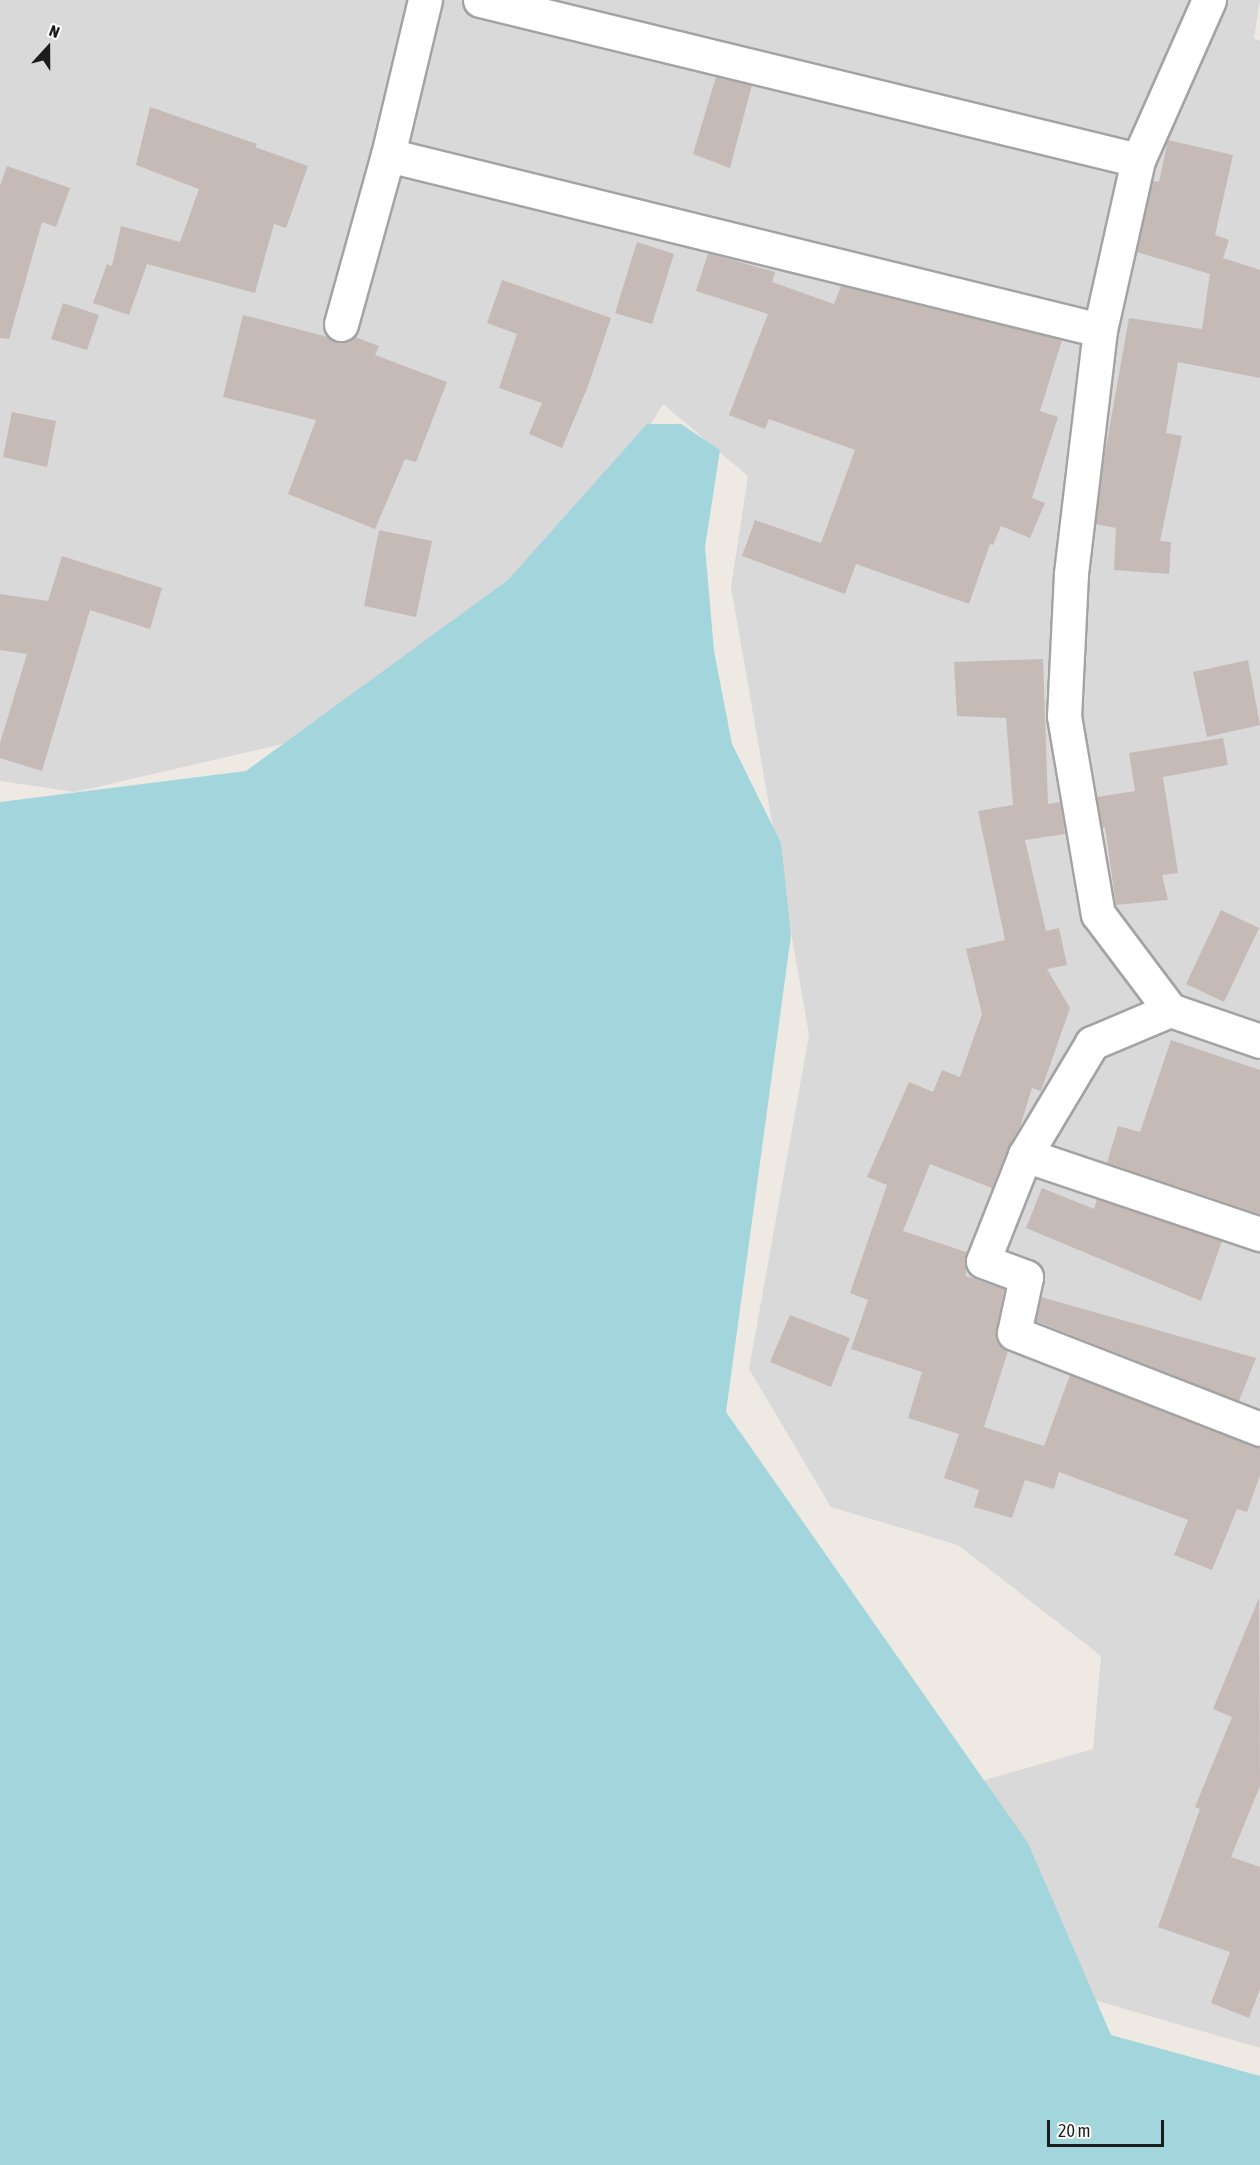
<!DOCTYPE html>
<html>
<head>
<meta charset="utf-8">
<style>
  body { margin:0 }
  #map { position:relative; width:1260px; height:2165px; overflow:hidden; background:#eee9e2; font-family:"Asap Condensed",sans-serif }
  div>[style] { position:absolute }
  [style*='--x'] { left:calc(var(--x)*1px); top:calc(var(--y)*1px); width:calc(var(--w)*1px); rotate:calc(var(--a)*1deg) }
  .residential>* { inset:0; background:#dad9d9 }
  .water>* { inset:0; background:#a2d5dc }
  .building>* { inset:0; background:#c5bab5 }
  .roads { filter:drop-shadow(2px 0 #a3a3a3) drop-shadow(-2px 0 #a3a3a3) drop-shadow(0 2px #a3a3a3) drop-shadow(0 -2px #a3a3a3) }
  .minor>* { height:33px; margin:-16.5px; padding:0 16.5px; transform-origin:16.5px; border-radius:16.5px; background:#fff }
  span { translate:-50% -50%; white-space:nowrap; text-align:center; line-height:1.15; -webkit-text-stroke:6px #fff; paint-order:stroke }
  .north { position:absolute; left:18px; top:18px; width:60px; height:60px; -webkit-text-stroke:4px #fff; paint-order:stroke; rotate:21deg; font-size:16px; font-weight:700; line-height:24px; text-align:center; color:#1c1c1c }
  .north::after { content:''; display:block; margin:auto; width:21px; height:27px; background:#1c1c1c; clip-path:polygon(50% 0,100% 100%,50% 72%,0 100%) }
  .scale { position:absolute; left:1047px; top:2120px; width:117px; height:27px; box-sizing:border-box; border:3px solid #1c1c1c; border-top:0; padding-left:8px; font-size:18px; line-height:21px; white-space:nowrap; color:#1c1c1c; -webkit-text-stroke:4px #fff; paint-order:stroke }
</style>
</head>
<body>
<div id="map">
  <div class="residential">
    <div style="clip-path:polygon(0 0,1260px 0,1254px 38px,1260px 41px,1260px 2048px,509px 1831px,964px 1786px,1093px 1749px,1101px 1656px,958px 1545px,831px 1507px,749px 1369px,809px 1035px,731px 587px,748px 476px,663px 404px,592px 522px,422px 712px,75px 792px,0 781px)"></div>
  </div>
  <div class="water">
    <div style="clip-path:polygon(647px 424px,681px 424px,720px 450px,705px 547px,714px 651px,732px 744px,781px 843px,791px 935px,726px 1412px,1028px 1843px,1111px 2035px,1260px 2076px,1260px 2165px,0 2165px,0 802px,246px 771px,508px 580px)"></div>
  </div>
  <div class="building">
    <div style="clip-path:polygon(716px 77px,752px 85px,730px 168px,693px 154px)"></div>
    <div style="clip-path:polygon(150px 107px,257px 144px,255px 147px,308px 166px,286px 228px,274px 224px,255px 293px,147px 264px,129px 315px,93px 303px,107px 264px,112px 266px,121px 226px,180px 242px,199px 189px,136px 165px)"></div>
    <div style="clip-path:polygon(1168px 140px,1233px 155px,1215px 235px,1229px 240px,1223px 258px,1260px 270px,1260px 378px,1178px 362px,1166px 433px,1182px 436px,1160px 541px,1171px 542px,1169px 574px,1114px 570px,1116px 528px,1096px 524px,1103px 464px,1129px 318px,1202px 329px,1210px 274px,1137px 252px,1153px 181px,1159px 182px)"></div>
    <div style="clip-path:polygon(7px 166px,70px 188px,56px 227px,42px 222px,9px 339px,0 338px,0 186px)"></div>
    <div style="clip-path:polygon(637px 242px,674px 254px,652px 324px,615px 313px)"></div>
    <div style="clip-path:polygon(708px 253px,775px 272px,772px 282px,834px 304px,841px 286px,1062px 340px,1040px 411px,1058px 417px,1032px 498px,1045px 503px,1030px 538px,1001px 526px,993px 545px,990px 544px,969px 604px,856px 564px,845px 594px,742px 556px,755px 520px,821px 543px,855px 450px,769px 419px,765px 429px,729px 415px,768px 314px,696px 291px)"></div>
    <div style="clip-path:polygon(502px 280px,611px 318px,588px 386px,562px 448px,529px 434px,542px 403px,499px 388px,517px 334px,487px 323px)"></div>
    <div style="clip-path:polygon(63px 303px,99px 315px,87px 350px,51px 339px)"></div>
    <div style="clip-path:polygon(243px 315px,328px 337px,337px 342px,347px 342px,355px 337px,379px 346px,375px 355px,447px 382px,416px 462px,405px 459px,375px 529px,288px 494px,316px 420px,223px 397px)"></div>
    <div style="clip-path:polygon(12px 412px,56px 421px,47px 467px,3px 457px)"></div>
    <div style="clip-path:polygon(379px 530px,432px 541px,416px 617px,364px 606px)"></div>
    <div style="clip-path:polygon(62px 556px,162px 588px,150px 629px,90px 610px,42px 771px,0 758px,0 743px,27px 654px,0 650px,0 594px,48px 601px)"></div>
    <div style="clip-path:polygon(1043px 659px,1048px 804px,1060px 802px,1065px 834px,1025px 840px,1046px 931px,1059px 928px,1067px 965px,1047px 969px,1070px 1008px,1041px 1091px,1032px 1088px,1020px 1127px,1008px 1148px,992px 1188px,930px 1164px,903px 1231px,966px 1252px,966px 1276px,1004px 1289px,996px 1337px,1000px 1345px,1008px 1351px,984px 1427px,1044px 1446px,1070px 1375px,1260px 1447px,1260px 1475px,1247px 1512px,1237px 1509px,1212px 1570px,1174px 1555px,1188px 1520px,1059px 1472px,1054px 1489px,1025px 1480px,1012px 1518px,974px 1507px,979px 1490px,944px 1478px,959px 1434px,908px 1418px,922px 1372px,851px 1349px,868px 1300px,850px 1293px,887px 1185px,867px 1177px,909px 1082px,933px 1092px,942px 1070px,960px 1077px,982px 1014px,966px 949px,1005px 940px,978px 811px,1013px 805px,1006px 718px,957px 716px,954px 662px)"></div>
    <div style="clip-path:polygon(1248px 660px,1260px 725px,1207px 737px,1193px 672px)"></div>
    <div style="clip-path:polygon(1223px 738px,1228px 765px,1163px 777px,1178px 873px,1162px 875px,1168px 900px,1116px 905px,1105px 827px,1102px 828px,1097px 797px,1135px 791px,1129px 753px)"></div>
    <div style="clip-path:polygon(1221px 910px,1259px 928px,1224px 1002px,1186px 984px)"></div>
    <div style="clip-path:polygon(1171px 1040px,1260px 1070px,1260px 1214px,1107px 1163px,1118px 1126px,1140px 1132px)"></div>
    <div style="clip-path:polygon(1042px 1188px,1094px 1209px,1097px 1199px,1222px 1241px,1201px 1301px,1026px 1228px)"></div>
    <div style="clip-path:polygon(1041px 1297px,1256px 1358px,1239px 1401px,1036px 1321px)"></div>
    <div style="clip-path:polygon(790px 1315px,850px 1338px,831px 1387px,770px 1362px)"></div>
    <div style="clip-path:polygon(1259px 1598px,1260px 1786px,1231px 1857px,1260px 1867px,1260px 1989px,1249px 2018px,1211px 2003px,1230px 1952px,1158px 1927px,1200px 1809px,1195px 1807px,1232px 1717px,1213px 1709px)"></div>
  </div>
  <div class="roads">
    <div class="minor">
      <div style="--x:480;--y:0;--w:677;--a:13.67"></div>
      <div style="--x:1209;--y:0;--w:175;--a:113.9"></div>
      <div style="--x:1138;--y:160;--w:174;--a:102.6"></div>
      <div style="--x:1100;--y:330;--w:246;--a:96.8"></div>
      <div style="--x:1071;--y:574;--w:142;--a:92.8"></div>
      <div style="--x:1064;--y:716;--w:201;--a:80.3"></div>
      <div style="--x:1098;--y:914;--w:120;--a:53.1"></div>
      <div style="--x:1170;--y:1010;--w:95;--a:19"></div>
      <div style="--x:388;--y:155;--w:733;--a:13.81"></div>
      <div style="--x:341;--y:324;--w:175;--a:-74.5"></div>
      <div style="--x:388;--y:155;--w:159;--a:-76.6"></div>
      <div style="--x:1170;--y:1010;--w:85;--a:157.1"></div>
      <div style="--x:1092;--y:1043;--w:131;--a:120.9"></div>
      <div style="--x:1025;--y:1155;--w:114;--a:111.6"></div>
      <div style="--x:983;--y:1261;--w:46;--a:20.4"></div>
      <div style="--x:1026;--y:1277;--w:57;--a:102.1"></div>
      <div style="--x:1014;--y:1333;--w:264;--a:21.3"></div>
      <div style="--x:1025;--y:1155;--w:248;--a:18.6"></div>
    </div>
  </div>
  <div class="north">N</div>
  <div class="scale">20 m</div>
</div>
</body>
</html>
